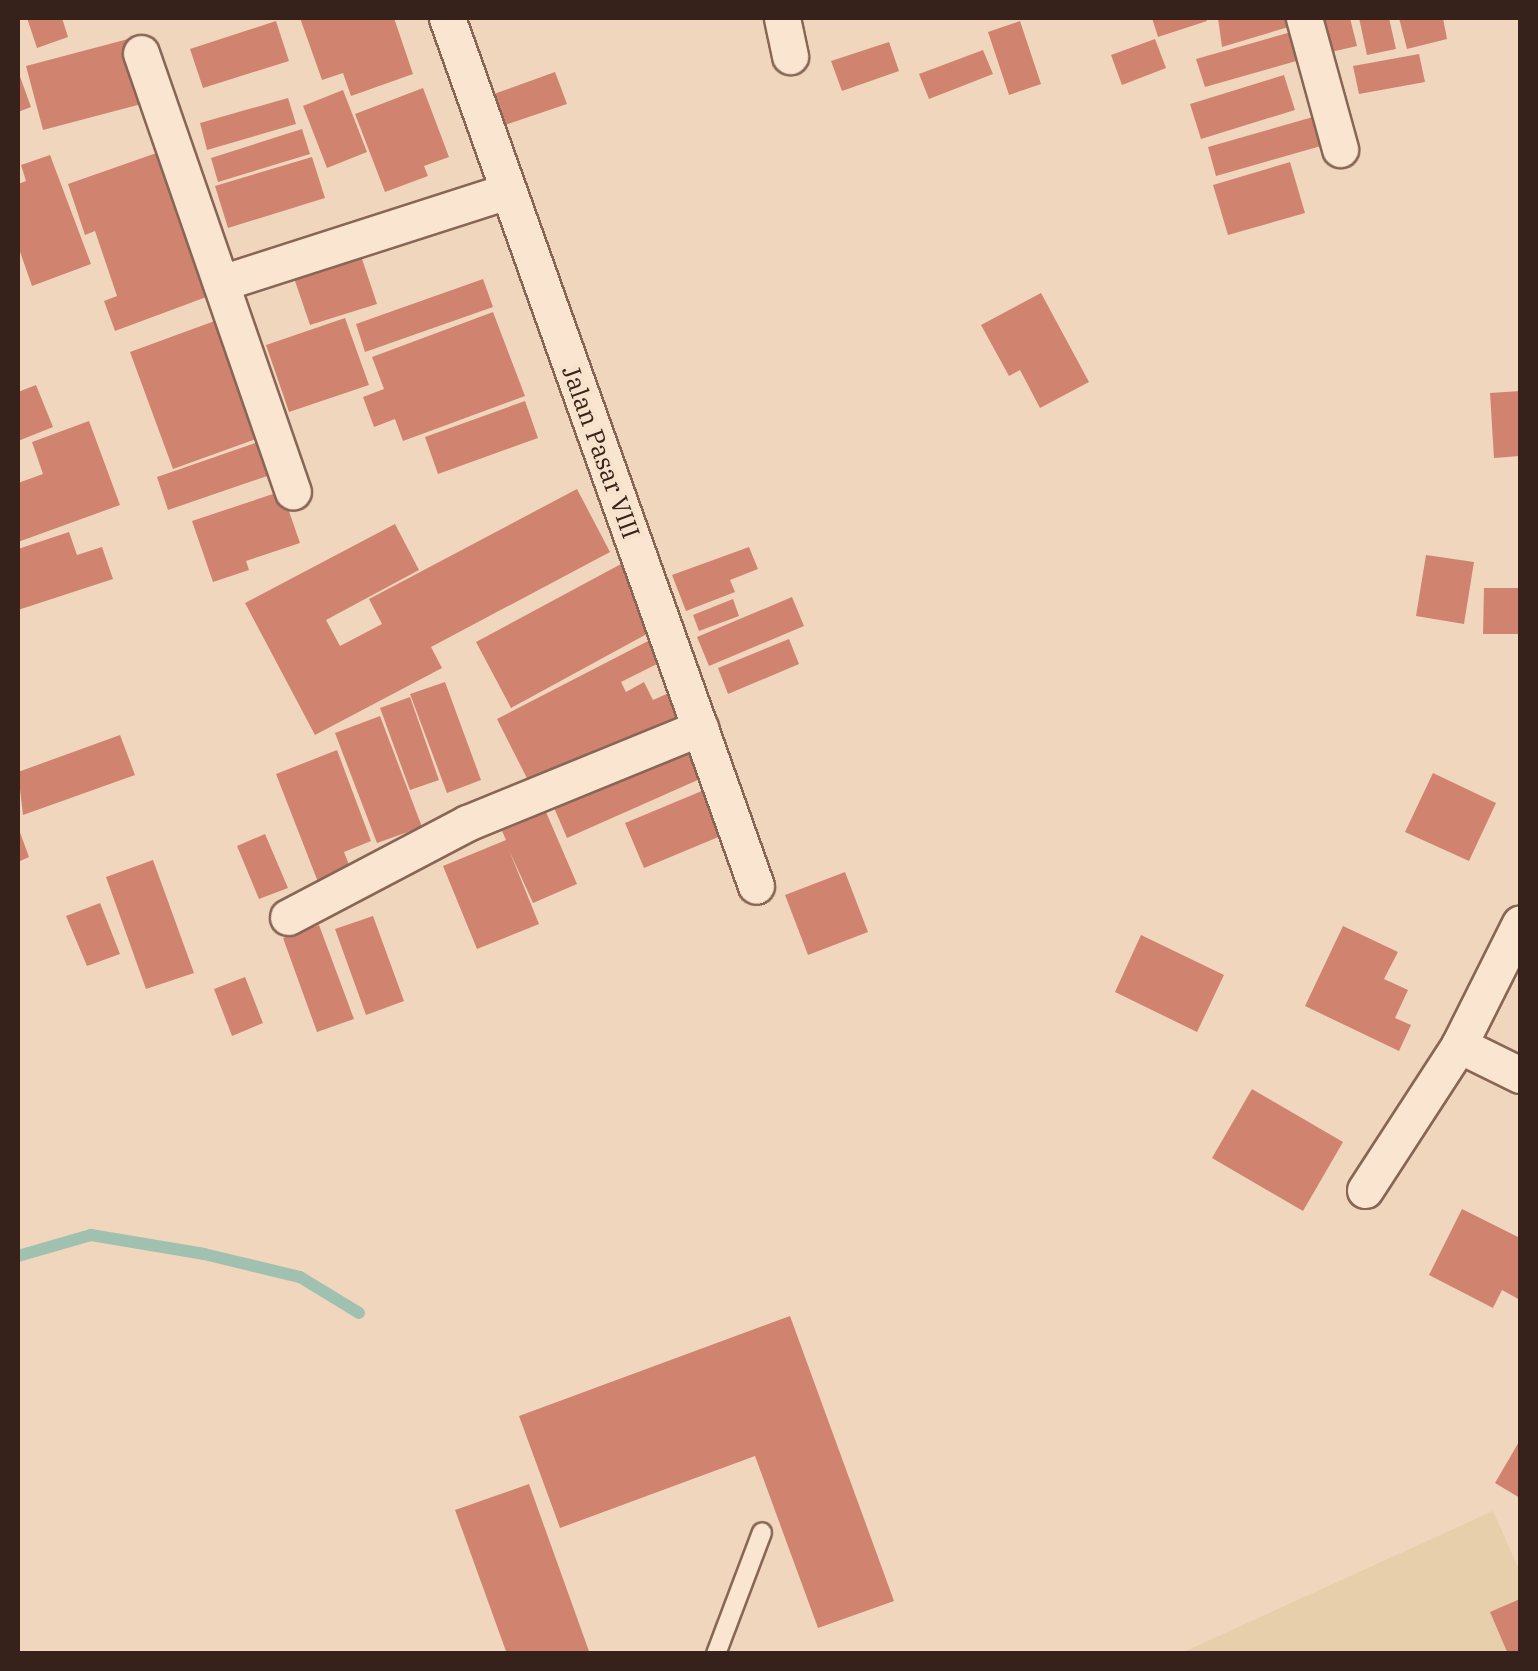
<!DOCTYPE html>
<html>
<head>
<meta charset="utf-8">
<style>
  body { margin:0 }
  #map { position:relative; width:1538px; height:1671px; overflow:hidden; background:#f0d6bd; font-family:"IBM Plex Serif",serif }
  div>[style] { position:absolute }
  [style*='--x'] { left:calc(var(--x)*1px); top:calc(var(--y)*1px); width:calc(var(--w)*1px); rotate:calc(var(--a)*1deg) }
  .farmland>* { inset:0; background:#e6cfaa }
  .stream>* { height:12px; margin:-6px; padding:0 6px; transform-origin:6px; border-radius:6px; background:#a1c1b0 }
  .building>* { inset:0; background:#d08470 }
  .roads { filter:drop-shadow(2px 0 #865) drop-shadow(-2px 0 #865) drop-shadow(0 2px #865) drop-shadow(0 -2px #865) }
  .lane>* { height:18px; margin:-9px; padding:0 9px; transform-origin:9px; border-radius:9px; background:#fae5d0 }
  .street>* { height:35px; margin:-17.5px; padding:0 17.5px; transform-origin:17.5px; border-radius:17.5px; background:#fae5d0 }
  span { translate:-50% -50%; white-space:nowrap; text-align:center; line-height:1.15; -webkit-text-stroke:8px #f7e2cc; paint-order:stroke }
  .street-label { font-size:25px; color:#36221b }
  .frame { position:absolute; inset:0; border:20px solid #36221b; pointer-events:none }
</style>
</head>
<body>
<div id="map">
  <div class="farmland">
    <div style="clip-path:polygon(1493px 1511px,1520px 1572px,1520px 1653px,1179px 1654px)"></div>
  </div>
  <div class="stream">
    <div style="--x:18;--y:1256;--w:76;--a:-16"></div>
    <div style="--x:91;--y:1235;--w:115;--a:9.5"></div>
    <div style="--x:204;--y:1254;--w:99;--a:13.5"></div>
    <div style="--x:300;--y:1277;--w:69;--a:31.4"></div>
  </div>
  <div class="building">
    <div style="clip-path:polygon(27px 18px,62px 18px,68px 37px,37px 48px)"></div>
    <div style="clip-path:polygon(300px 18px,394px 18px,413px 74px,351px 96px,343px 73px,322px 80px)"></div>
    <div style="clip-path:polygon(1152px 18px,1205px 18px,1207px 21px,1158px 37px)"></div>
    <div style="clip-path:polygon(1218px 18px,1304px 18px,1305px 22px,1222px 47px)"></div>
    <div style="clip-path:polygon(1322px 18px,1350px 18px,1357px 46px,1331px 52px)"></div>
    <div style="clip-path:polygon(1359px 18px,1389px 18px,1396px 49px,1367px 55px)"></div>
    <div style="clip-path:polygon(1399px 18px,1443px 18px,1447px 39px,1407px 49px)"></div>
    <div style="clip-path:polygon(276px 21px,289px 61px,203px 88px,190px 49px)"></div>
    <div style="clip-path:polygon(1020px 21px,1041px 84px,1009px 95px,988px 32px)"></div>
    <div style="clip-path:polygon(1298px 30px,1307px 58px,1205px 87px,1196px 59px)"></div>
    <div style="clip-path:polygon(132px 38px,149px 102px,43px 130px,26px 66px)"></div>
    <div style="clip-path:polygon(1155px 39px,1166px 68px,1122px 85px,1111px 55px)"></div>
    <div style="clip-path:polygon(889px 42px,899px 71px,842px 91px,831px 61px)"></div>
    <div style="clip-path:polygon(983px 50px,993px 74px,929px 99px,919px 74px)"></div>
    <div style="clip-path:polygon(1419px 54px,1425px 82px,1359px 94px,1353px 66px)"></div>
    <div style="clip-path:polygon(18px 71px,31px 107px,18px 112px)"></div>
    <div style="clip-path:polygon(555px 72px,567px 104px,505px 125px,494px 94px)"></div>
    <div style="clip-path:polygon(1284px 75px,1295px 110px,1201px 139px,1190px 104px)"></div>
    <div style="clip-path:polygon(423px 88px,449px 157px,424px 166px,428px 176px,385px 192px,355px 114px)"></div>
    <div style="clip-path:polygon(343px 90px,367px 152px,327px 168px,303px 106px)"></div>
    <div style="clip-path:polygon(288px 98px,296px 124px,207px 150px,200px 123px)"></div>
    <div style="clip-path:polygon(1313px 117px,1321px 146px,1216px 176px,1208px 147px)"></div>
    <div style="clip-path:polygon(302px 129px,310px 154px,218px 182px,211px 158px)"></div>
    <div style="clip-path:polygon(165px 150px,209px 296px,115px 331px,104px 301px,117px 296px,95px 231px,85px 235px,68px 184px)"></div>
    <div style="clip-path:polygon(50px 155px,91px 264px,32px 286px,18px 246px,18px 184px,26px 181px,21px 165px)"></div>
    <div style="clip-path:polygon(312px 157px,325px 198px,228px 228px,215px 186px)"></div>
    <div style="clip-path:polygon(1290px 162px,1305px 213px,1228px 235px,1213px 185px)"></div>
    <div style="clip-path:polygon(361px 256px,377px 304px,310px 325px,294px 278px)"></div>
    <div style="clip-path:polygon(483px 279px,493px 307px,365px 352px,356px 324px)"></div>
    <div style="clip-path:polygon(1041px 293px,1089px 382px,1040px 408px,1020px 370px,1009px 376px,981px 325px)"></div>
    <div style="clip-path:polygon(493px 312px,525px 396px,403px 441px,395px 419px,374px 427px,363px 397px,384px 389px,372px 357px)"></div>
    <div style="clip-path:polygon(345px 318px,369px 385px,289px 412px,266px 345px)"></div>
    <div style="clip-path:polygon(220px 319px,264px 436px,173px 469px,130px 352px)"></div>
    <div style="clip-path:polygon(36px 385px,53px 427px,18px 441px,18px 392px)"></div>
    <div style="clip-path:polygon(1520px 391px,1520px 456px,1494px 458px,1490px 393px)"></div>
    <div style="clip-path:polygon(525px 401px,538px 438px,438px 474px,425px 437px)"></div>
    <div style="clip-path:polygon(89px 421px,120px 505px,18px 542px,18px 483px,43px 474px,32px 442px)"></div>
    <div style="clip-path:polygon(267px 439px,279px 472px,168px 510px,157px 477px)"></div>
    <div style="clip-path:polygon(577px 489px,610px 552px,431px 647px,442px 668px,315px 735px,245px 603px,395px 524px,419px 570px,326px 620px,340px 646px,382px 624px,369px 599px)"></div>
    <div style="clip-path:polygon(282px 491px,300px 543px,246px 561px,249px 570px,213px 582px,192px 521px)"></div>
    <div style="clip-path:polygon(69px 532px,77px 555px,102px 547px,113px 579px,18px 610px,18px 549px)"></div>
    <div style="clip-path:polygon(749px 547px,758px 569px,730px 580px,735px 592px,686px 611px,672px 575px)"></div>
    <div style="clip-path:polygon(1426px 555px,1474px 562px,1464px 624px,1416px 616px)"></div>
    <div style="clip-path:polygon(621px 564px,656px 629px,511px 708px,476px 642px)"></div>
    <div style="clip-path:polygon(1484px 588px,1520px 588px,1520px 634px,1483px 634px)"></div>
    <div style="clip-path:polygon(792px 597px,804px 626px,709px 666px,697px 637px)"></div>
    <div style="clip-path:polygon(733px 599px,739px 616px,699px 631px,693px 615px)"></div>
    <div style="clip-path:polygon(789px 639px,799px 664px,728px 694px,718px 668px)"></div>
    <div style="clip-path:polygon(650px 640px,661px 662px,621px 682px,626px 692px,644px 682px,653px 700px,671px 692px,684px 717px,535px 794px,497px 719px)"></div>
    <div style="clip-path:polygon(445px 682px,481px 780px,447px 793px,410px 694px)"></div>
    <div style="clip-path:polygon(410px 697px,439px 780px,410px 790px,380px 708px)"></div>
    <div style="clip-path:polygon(380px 716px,422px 827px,377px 843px,335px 733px)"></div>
    <div style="clip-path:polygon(120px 735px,135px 775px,23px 815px,18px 772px)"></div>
    <div style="clip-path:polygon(693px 739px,709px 775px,567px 838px,552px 803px)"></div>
    <div style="clip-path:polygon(337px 750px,371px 841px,344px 852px,351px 870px,318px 882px,276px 774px)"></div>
    <div style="clip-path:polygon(1433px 773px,1496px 803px,1469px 861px,1405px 832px)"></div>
    <div style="clip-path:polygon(709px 788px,728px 833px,644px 868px,625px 823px)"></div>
    <div style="clip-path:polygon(546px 812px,577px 884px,533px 903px,509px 850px,539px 924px,477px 949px,443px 866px,506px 840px,502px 831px)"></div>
    <div style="clip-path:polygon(18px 827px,29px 857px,18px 862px)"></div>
    <div style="clip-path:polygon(265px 834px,288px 888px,259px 899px,237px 846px)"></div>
    <div style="clip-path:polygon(153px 860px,194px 973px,146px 989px,106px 877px)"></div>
    <div style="clip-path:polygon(845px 872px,868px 932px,808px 955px,785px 895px)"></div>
    <div style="clip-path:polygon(100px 903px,120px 954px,87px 966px,66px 916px)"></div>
    <div style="clip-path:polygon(373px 916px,404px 1001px,366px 1015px,335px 929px)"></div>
    <div style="clip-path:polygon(319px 925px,354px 1019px,317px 1032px,283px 938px)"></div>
    <div style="clip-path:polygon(1343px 926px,1398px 952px,1384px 979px,1408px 990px,1395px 1018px,1411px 1025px,1399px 1051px,1305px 1006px)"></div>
    <div style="clip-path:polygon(1141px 935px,1224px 975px,1197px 1032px,1115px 992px)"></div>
    <div style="clip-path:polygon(245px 977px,263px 1023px,232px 1036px,214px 989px)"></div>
    <div style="clip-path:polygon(1252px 1089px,1343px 1142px,1303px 1211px,1212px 1158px)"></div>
    <div style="clip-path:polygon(1462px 1209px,1520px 1238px,1520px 1300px,1502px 1290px,1493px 1308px,1429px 1275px)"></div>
    <div style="clip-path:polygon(790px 1316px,894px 1601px,818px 1628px,755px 1456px,560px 1528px,519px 1416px)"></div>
    <div style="clip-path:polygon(1520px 1440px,1520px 1498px,1495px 1483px)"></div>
    <div style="clip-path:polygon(529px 1484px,590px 1654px,507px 1654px,455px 1510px)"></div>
    <div style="clip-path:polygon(1520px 1599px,1520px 1654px,1508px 1654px,1490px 1612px)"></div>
  </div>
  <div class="roads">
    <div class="lane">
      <div style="--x:716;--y:1654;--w:130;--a:-69.3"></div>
    </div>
    <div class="street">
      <div style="--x:447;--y:18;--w:921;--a:70.4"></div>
      <div style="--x:782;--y:18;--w:39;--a:78"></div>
      <div style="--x:1304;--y:18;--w:136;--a:74.6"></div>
      <div style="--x:141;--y:53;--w:464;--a:70.9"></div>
      <div style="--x:221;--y:283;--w:300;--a:-17.8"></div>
      <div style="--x:288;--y:917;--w:202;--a:-27.7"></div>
      <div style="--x:467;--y:823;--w:252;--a:-22.2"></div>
      <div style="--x:1459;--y:1045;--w:68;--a:26.2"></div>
      <div style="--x:1365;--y:1190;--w:173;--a:-57"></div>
      <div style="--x:1459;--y:1045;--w:136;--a:-63.4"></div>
    </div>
  </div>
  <div class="street-label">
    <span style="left:601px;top:452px;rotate:70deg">Jalan Pasar VIII</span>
  </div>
  <div class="frame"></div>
</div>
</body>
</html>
